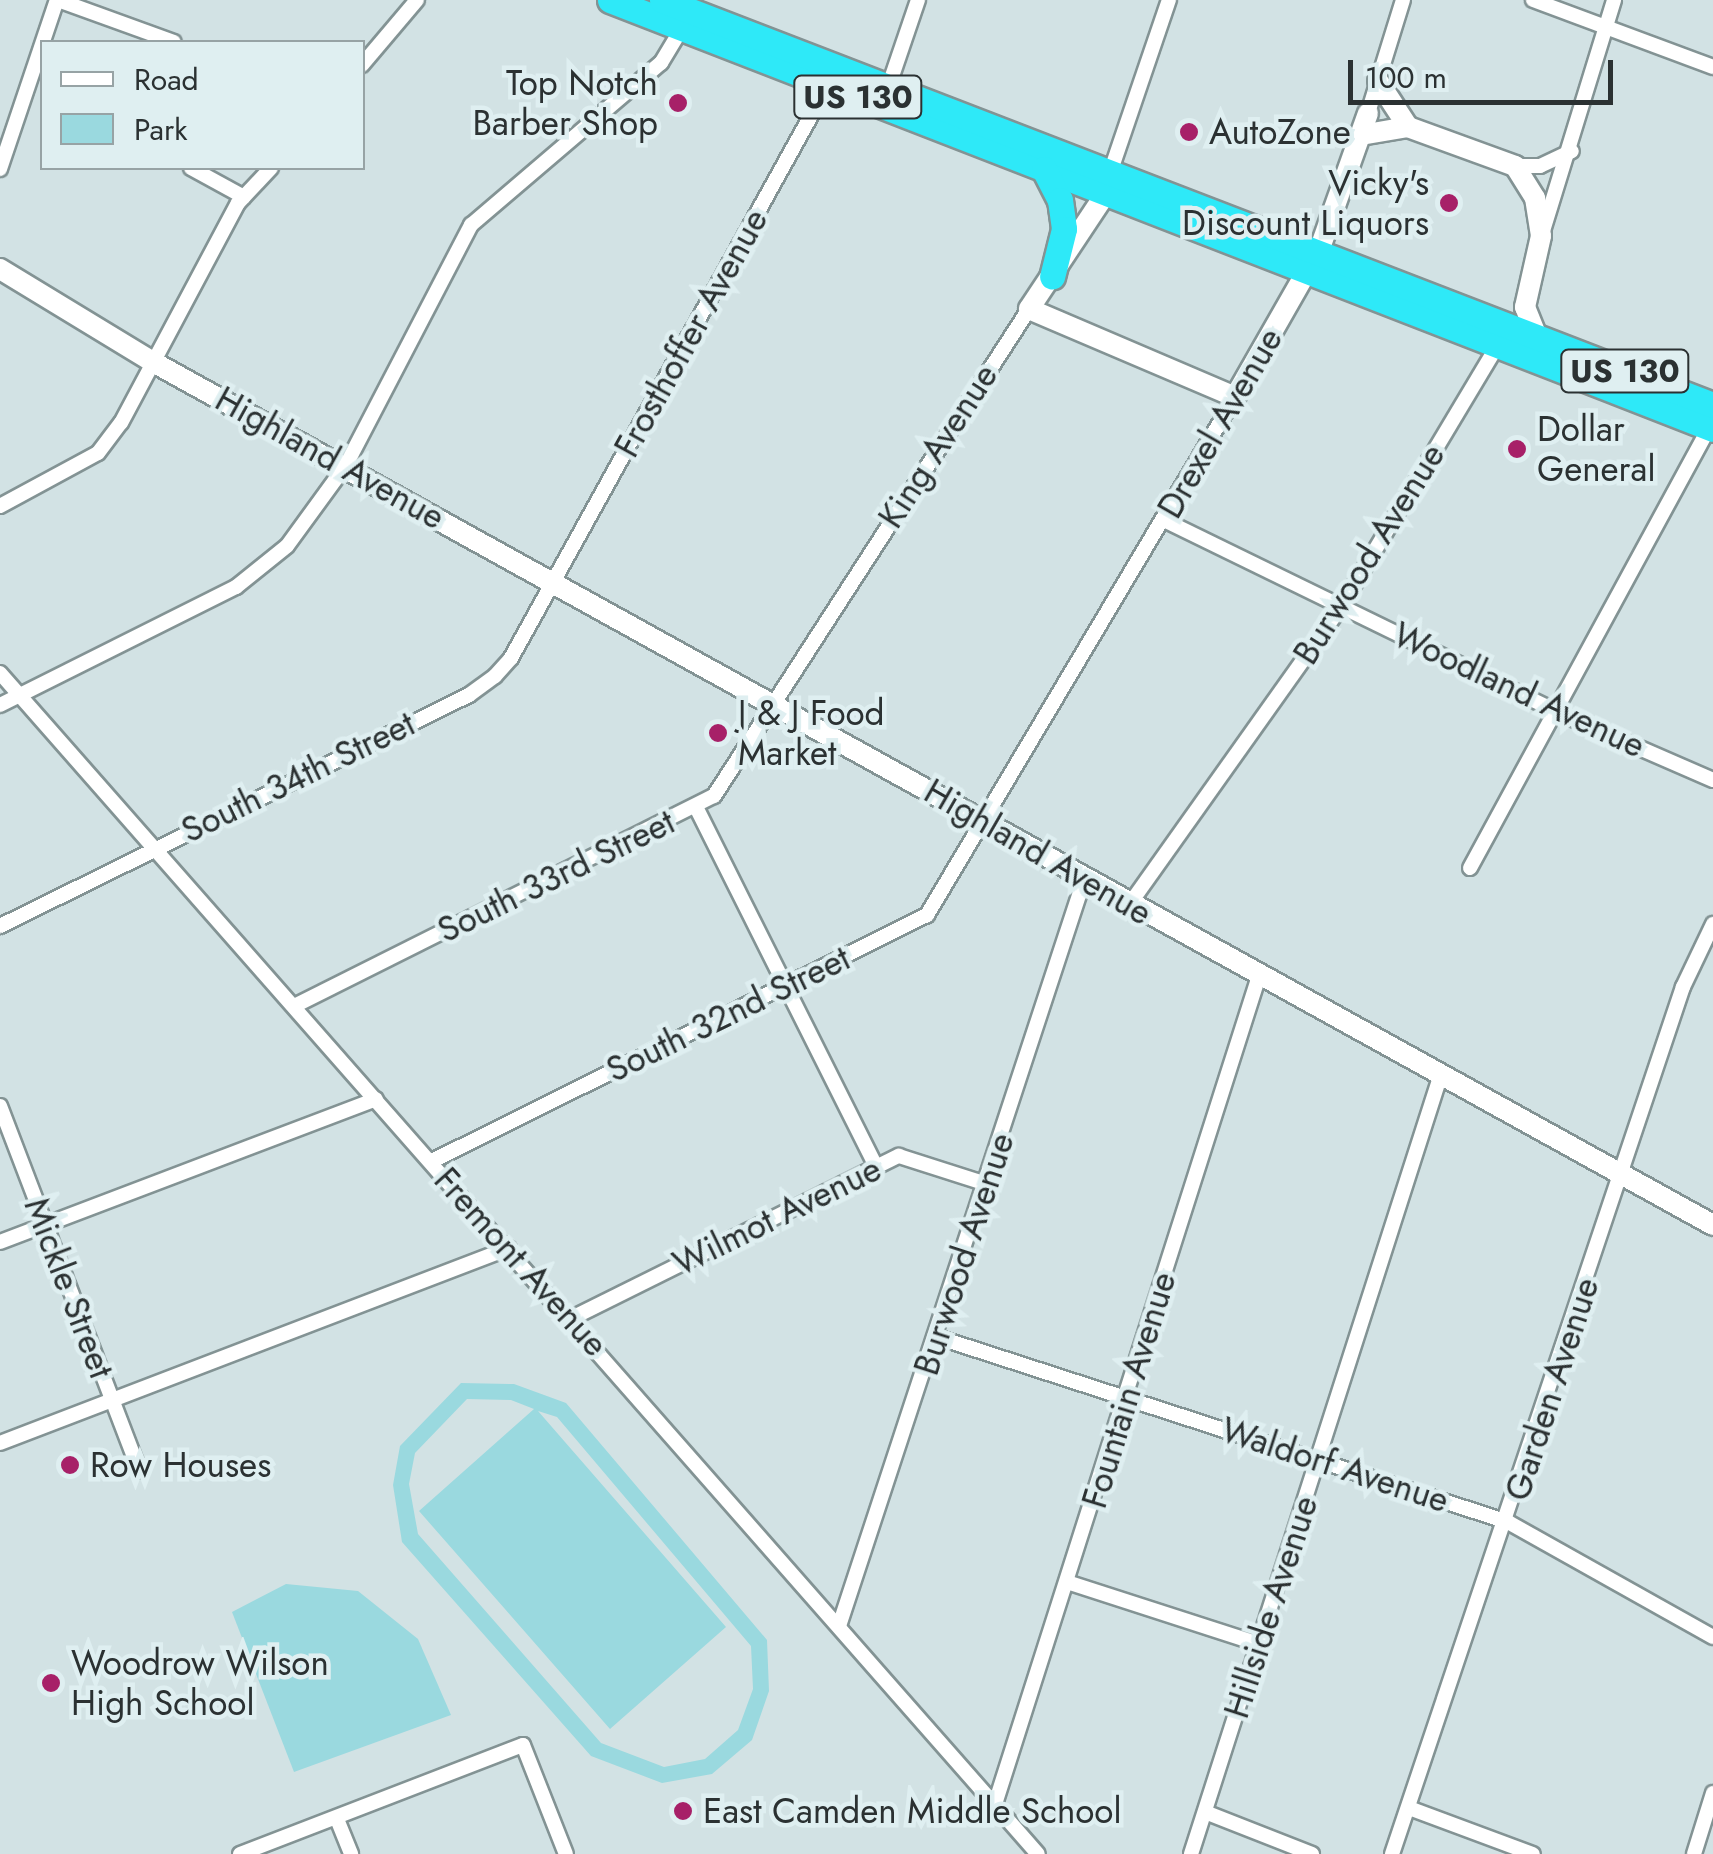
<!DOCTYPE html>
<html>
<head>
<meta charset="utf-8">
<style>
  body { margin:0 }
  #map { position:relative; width:1713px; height:1854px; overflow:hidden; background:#d2e2e4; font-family:Jost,sans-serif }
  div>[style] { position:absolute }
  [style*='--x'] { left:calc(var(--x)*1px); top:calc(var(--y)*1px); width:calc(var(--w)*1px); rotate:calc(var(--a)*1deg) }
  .green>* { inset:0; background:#9ad9df }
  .roads { filter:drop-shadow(2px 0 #839394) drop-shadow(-2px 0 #839394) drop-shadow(0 2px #839394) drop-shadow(0 -2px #839394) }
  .street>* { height:14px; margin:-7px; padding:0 7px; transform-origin:7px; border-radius:7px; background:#fff }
  .secondary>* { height:20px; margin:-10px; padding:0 10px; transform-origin:10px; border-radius:10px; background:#fff }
  .highway>* { height:25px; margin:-12.5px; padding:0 12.5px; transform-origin:12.5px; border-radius:12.5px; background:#2ee9f8 }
  .dots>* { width:28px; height:28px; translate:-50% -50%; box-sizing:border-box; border:5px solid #dfeff1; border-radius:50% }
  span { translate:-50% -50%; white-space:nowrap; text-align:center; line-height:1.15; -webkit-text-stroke:9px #dfeff1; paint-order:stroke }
  .shield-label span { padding:2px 8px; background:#dfeff1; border:2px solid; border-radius:8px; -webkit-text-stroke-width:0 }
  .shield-label { font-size:32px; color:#2b3132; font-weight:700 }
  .poi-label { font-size:35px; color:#2b3132 }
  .right { translate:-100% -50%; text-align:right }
  .left { translate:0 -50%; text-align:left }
  .street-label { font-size:35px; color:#2b3132 }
  .legend { position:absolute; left:40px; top:40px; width:325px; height:130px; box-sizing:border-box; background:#dfeff1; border:2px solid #97a3a5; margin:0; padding:12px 18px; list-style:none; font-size:30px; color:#2b3132 }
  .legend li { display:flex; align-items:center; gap:20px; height:50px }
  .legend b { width:50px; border:2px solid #97a3a5 }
  .scale { position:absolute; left:1348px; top:60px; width:265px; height:45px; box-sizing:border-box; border:5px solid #2b3132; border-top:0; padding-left:12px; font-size:30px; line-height:35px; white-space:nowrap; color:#2b3132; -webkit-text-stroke:8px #dfeff1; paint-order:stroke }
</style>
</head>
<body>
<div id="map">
  <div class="green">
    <div style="clip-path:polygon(evenodd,461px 1383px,514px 1384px,566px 1403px,767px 1640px,769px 1691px,752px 1740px,712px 1774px,662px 1783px,591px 1756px,402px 1542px,393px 1485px,400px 1446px,461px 1383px,467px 1399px,511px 1400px,534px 1409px,419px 1511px,610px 1729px,726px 1627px,538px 1411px,557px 1417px,751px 1646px,753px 1689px,738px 1730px,705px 1759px,664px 1767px,601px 1743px,418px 1534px,409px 1484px,415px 1453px,467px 1399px)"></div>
    <div style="clip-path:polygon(286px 1584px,358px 1591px,418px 1639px,451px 1715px,294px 1772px,232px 1612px)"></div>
  </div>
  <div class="roads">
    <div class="street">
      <div style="--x:58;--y:0;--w:123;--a:19.9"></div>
      <div style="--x:1533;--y:0;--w:192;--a:20.4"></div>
      <div style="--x:362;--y:65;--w:85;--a:-49.8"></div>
      <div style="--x:888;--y:88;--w:93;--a:-71.2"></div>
      <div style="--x:1368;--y:113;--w:118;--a:-72.8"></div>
      <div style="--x:1515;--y:166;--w:25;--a:0"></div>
      <div style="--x:1540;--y:166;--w:35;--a:-25"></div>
      <div style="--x:191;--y:168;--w:60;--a:28.7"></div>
      <div style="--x:0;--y:169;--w:178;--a:-71.4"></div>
      <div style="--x:1110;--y:173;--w:183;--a:-71.2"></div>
      <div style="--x:1543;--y:231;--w:242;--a:-72.9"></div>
      <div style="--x:0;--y:506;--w:111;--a:-28.4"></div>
      <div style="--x:98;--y:453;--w:38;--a:-53"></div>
      <div style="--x:121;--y:423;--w:249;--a:-62"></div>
      <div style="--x:238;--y:203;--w:48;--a:-46.7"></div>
      <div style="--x:1164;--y:520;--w:440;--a:26"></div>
      <div style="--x:1559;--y:713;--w:168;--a:23.5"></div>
      <div style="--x:0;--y:673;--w:1572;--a:48.69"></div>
      <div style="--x:0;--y:705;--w:264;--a:-26.6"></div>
      <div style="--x:236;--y:587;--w:65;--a:-38.8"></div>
      <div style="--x:287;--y:546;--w:100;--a:-53.9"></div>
      <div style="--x:346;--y:465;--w:271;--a:-62.5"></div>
      <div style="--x:471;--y:225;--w:250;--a:-40.5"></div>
      <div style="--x:661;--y:63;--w:41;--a:-59"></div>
      <div style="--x:696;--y:807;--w:402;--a:63.4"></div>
      <div style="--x:1470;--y:868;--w:501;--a:-61.49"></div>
      <div style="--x:1129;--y:905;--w:366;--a:-54.6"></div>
      <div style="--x:1341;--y:607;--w:304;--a:-59.1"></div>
      <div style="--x:0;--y:926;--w:523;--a:-26.22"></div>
      <div style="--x:469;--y:695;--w:32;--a:-36"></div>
      <div style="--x:495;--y:676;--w:24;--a:-48"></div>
      <div style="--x:511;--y:658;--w:655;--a:-61.05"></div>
      <div style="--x:296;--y:1005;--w:467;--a:-26.6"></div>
      <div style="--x:714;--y:796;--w:580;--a:-57.1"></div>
      <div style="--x:0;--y:1106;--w:390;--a:69.1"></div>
      <div style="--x:432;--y:1161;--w:553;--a:-26.43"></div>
      <div style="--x:927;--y:915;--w:603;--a:-59.26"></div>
      <div style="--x:0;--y:1242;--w:402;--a:-20.8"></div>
      <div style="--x:572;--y:1318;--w:365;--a:-26.4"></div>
      <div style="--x:899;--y:1156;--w:92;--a:17.7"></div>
      <div style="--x:937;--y:1337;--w:600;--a:17.95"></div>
      <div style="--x:1508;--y:1522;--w:235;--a:29.3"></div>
      <div style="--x:0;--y:1443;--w:545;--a:-20.96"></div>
      <div style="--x:1067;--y:1582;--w:202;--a:17.9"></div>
      <div style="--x:839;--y:1626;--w:785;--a:-71.82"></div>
      <div style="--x:995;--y:1804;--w:869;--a:-72.32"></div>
      <div style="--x:1409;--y:1808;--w:132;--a:20.4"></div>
      <div style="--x:1205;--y:1812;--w:115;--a:21.4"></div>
      <div style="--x:337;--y:1819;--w:38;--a:68"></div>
      <div style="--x:240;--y:1854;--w:303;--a:-21.1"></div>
      <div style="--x:523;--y:1745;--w:117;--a:68.5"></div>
      <div style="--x:1191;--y:1854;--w:819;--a:-72.23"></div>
      <div style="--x:1392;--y:1854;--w:915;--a:-71.45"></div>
      <div style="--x:1683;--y:987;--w:70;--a:-64.5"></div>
      <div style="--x:1694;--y:1854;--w:64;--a:-72.7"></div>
    </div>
    <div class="secondary">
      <div style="--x:1378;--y:81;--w:55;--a:56.9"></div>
      <div style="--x:1361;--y:135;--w:48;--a:-9.7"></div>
      <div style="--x:1408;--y:127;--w:114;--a:20"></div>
      <div style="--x:1515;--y:166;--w:38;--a:58"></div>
      <div style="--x:1535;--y:198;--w:38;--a:81"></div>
      <div style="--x:1541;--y:236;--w:73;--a:102.7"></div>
      <div style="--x:1525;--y:307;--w:32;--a:68"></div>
      <div style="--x:1106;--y:193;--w:139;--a:123.6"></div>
      <div style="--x:1029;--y:309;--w:224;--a:23.1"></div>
      <div style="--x:1235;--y:397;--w:172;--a:-60.3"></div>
      <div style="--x:1320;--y:248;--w:143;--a:-70.4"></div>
      <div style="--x:0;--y:269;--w:179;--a:31.3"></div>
      <div style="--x:153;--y:362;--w:1783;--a:28.95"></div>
    </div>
    <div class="highway">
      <div style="--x:610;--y:0;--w:1183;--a:21.25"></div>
      <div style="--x:662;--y:0;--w:1126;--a:21.07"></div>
      <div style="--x:1044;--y:169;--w:35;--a:63"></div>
      <div style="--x:1060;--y:200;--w:29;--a:82"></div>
      <div style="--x:1064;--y:229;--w:49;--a:104"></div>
    </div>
  </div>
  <div class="dots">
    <div style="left:678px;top:103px;background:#a72068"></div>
    <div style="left:1189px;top:132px;background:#a72068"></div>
    <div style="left:1449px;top:203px;background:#a72068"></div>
    <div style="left:1517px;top:449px;background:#a72068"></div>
    <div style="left:718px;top:733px;background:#a72068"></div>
    <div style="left:70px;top:1465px;background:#a72068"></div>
    <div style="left:51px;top:1683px;background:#a72068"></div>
    <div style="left:683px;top:1811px;background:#a72068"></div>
  </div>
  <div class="shield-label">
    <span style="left:858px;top:97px">US 130</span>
    <span style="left:1625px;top:371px">US 130</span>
  </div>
  <div class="poi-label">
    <span class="right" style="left:658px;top:103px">Top Notch<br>Barber Shop</span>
    <span class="left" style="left:1209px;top:132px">AutoZone</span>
    <span class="right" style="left:1429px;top:203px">Vicky's<br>Discount Liquors</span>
    <span class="left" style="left:1537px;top:449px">Dollar<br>General</span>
    <span class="left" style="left:738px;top:733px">J &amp; J Food<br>Market</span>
    <span class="left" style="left:90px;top:1465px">Row Houses</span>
    <span class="left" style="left:71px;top:1683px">Woodrow Wilson<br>High School</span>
    <span class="left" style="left:703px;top:1811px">East Camden Middle School</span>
  </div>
  <div class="street-label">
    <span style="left:691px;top:333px;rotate:-61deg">Frosthoffer Avenue</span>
    <span style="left:1220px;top:423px;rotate:-60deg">Drexel Avenue</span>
    <span style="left:938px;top:446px;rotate:-57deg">King Avenue</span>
    <span style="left:330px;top:458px;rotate:29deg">Highland Avenue</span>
    <span style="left:1369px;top:554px;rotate:-58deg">Burwood Avenue</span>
    <span style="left:1519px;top:690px;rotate:25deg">Woodland Avenue</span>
    <span style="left:298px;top:777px;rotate:-26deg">South 34th Street</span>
    <span style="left:1038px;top:852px;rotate:30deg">Highland Avenue</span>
    <span style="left:556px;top:876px;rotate:-26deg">South 33rd Street</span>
    <span style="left:728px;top:1014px;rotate:-26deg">South 32nd Street</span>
    <span style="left:777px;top:1216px;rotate:-26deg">Wilmot Avenue</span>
    <span style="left:964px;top:1254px;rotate:-72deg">Burwood Avenue</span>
    <span style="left:521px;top:1262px;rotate:48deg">Fremont Avenue</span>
    <span style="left:69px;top:1288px;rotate:69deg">Mickle Street</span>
    <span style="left:1552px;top:1389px;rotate:-72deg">Garden Avenue</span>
    <span style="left:1129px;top:1390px;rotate:-73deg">Fountain Avenue</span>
    <span style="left:1335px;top:1465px;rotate:18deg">Waldorf Avenue</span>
    <span style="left:1271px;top:1607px;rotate:-72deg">Hillside Avenue</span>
  </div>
  <ul class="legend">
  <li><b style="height:12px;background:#fff"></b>Road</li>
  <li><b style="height:28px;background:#9ad9df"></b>Park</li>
  </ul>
  <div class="scale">100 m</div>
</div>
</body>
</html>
